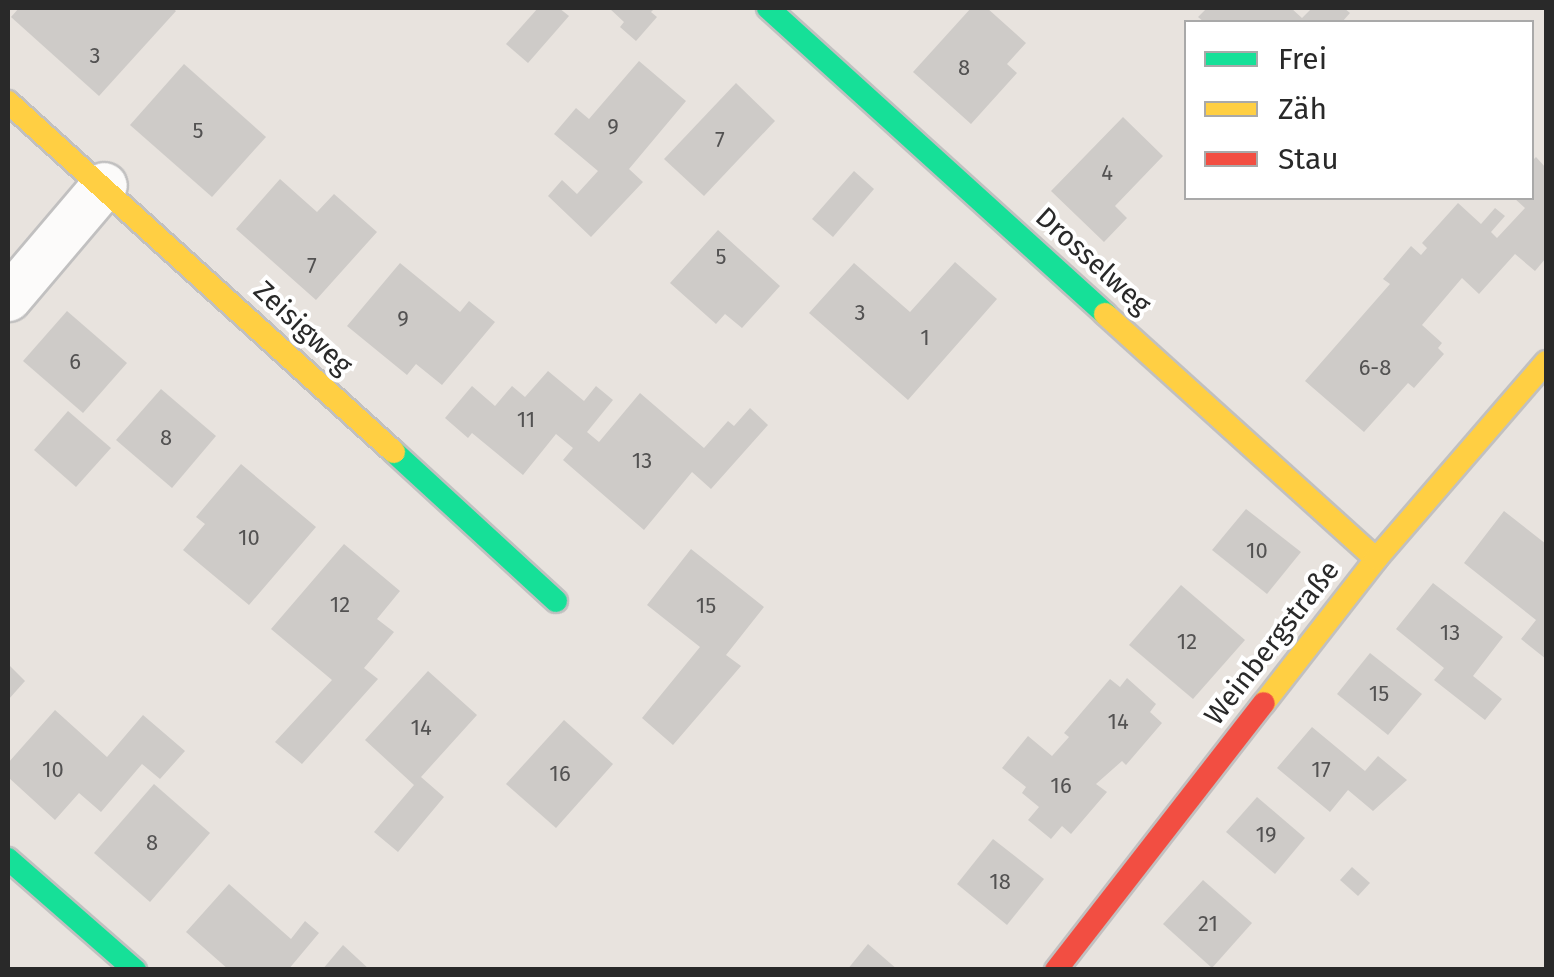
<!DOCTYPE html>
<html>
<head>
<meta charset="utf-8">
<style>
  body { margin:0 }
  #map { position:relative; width:1554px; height:977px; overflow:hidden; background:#e8e3de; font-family:"Fira Sans",sans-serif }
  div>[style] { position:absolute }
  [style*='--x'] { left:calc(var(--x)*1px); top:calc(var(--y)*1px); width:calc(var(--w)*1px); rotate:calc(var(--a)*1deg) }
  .building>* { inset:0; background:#cecbc8 }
  .roads { filter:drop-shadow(2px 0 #c1c0c0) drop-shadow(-2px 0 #c1c0c0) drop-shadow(0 2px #c1c0c0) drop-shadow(0 -2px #c1c0c0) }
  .street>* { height:45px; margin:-22.5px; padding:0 22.5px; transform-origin:22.5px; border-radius:22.5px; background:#fcfbfa }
  .fast>* { height:22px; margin:-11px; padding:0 11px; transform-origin:11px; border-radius:11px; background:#16e098 }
  .slow>* { height:22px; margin:-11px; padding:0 11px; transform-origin:11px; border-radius:11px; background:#ffcf43 }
  .jam>* { height:22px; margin:-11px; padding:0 11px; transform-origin:11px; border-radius:11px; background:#f24e42 }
  span { translate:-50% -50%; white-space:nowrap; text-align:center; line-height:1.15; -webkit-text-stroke:8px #fff; paint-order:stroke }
  .number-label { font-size:22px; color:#535252 }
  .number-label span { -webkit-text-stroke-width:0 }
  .street-label { font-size:28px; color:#292929 }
  .frame { position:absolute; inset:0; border:10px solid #292929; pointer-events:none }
  .legend { position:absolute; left:1184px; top:20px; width:350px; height:180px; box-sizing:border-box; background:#fff; border:2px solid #a9a9a9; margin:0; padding:12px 18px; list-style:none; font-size:30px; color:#292929 }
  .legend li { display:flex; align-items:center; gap:20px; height:50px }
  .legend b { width:50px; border:2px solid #a9a9a9 }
</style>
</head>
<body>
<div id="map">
  <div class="building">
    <div style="clip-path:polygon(19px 8px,172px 8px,176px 11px,99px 96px,11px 17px)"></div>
    <div style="clip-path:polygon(538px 8px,559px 8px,569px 16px,528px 63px,506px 44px)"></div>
    <div style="clip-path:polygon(609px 8px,655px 8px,651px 12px,657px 17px,636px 41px,620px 27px,624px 22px)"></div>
    <div style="clip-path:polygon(971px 8px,987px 8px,1026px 43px,1007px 64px,1017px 73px,971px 124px,913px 72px)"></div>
    <div style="clip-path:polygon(1207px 8px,1291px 8px,1302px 18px,1312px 8px,1344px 8px,1350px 13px,1342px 22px,1204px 22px,1198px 17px)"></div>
    <div style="clip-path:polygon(639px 61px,686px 101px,629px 169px,643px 182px,591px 237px,548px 196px,562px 180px,577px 194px,598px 171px,554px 134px,576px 108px,589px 119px)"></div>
    <div style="clip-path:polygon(184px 64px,266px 137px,212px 197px,130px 125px)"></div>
    <div style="clip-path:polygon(736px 83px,775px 121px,704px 196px,664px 159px)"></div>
    <div style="clip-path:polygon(1123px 117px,1163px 156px,1115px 206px,1127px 218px,1104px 242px,1051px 191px)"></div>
    <div style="clip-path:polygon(1536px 157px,1546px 168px,1546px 258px,1535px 271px,1515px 254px,1479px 294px,1462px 278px,1422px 325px,1442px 343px,1438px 348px,1444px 354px,1414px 388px,1408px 383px,1364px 432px,1305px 381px,1390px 284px,1383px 279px,1411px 246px,1421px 255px,1427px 248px,1422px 243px,1458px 203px,1481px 224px,1495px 208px,1505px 216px,1491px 232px,1497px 238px,1525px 208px,1514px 198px,1532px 198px,1532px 161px)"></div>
    <div style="clip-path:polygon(854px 171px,874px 189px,833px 237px,812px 219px)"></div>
    <div style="clip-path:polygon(280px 179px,317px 212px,334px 194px,377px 232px,316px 300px,236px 229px)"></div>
    <div style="clip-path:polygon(718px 230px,780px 286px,742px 328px,725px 314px,716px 324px,670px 283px)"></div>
    <div style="clip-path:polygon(955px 262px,997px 299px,908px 400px,809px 313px,854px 263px,910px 312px)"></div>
    <div style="clip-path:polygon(400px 263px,460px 312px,469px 301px,495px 322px,442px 385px,416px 364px,407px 375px,347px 326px)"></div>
    <div style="clip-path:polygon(67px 311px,127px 363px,83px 413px,23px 361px)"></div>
    <div style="clip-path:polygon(548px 371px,584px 401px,596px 386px,613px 400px,587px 432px,599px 442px,640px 393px,704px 448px,728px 421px,734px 426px,750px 408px,768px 425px,711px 489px,692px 472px,644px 530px,563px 460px,573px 448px,556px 434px,523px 475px,472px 433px,468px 438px,445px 418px,472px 386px,495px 406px,512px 386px,525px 397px)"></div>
    <div style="clip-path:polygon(161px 389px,216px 436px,172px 488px,116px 440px)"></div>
    <div style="clip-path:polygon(68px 411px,111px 448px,76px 487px,34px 450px)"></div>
    <div style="clip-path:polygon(241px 464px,316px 527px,249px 605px,183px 550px,205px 524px,196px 517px)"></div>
    <div style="clip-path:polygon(1246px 509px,1301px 552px,1267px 594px,1212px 550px)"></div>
    <div style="clip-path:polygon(1504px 511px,1546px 544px,1546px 659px,1521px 639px,1536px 620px,1464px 563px)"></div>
    <div style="clip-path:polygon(344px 544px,400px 591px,377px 619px,394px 632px,364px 668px,378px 679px,302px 764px,275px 742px,332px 680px,271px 629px)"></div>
    <div style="clip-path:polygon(691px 549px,764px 607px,726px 655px,741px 666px,673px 745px,642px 718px,700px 647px,647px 605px)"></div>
    <div style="clip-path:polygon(1433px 583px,1503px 637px,1473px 676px,1502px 699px,1485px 720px,1434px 680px,1444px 668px,1396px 629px)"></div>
    <div style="clip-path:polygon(1181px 585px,1245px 640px,1193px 699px,1129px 645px)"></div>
    <div style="clip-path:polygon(1370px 653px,1422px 694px,1388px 735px,1337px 694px)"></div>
    <div style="clip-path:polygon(8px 664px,25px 681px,8px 700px)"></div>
    <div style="clip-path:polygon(428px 671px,477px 715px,421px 777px,444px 797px,398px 852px,374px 832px,414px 785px,365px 740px)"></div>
    <div style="clip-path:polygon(1127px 678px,1156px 704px,1150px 712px,1162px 723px,1126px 765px,1122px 761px,1096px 784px,1107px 792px,1071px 834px,1062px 826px,1051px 839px,1028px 820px,1039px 807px,1022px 793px,1026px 787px,1002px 768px,1028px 736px,1052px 756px,1069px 737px,1064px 733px,1110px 679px,1120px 687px)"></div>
    <div style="clip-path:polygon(55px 710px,107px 757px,143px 715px,185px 751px,160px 779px,142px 764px,101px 812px,79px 793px,55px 820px,8px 777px,8px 763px)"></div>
    <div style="clip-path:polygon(564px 720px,613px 764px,556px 828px,506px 784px)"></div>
    <div style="clip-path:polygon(1312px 727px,1365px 771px,1378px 756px,1407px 780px,1373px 811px,1348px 790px,1330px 812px,1277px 768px)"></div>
    <div style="clip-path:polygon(154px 784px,210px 833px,150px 902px,94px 853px)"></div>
    <div style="clip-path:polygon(1257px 797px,1305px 838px,1275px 874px,1226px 832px)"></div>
    <div style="clip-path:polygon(993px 839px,1044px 879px,1007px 925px,957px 884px)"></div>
    <div style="clip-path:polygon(1352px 867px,1370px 883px,1358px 896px,1340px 880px)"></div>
    <div style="clip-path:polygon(1203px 880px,1252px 923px,1212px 968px,1163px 924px)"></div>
    <div style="clip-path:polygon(229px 884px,291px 939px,305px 921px,319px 933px,288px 970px,229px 970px,186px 932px)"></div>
    <div style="clip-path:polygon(868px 944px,898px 970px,847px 970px)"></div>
    <div style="clip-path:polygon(343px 945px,370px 970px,322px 970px)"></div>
  </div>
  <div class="roads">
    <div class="street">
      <div style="--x:8;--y:298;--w:148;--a:-49.7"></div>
    </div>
    <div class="fast">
      <div style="--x:768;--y:8;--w:455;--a:42.2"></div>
      <div style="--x:394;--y:452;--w:220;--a:42.6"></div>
      <div style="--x:8;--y:859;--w:169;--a:41.2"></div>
    </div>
    <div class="slow">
      <div style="--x:8;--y:102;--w:521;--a:42.2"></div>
      <div style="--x:1105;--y:314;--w:365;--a:42.1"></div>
      <div style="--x:1264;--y:703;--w:182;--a:-52.1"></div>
      <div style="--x:1376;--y:559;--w:260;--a:-49.2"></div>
    </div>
    <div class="jam">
      <div style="--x:1056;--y:970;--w:338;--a:-52.1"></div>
    </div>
  </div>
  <div class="number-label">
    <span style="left:95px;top:56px">3</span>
    <span style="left:964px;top:68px">8</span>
    <span style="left:613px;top:127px">9</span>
    <span style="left:198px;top:131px">5</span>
    <span style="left:720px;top:140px">7</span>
    <span style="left:1107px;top:173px">4</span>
    <span style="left:721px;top:257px">5</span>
    <span style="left:312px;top:266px">7</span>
    <span style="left:860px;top:313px">3</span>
    <span style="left:403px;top:319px">9</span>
    <span style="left:925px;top:338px">1</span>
    <span style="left:75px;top:362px">6</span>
    <span style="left:1375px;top:368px">6-8</span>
    <span style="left:526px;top:420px">11</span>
    <span style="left:166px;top:438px">8</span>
    <span style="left:642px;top:461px">13</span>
    <span style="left:249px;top:538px">10</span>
    <span style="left:1257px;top:551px">10</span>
    <span style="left:340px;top:605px">12</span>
    <span style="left:706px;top:606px">15</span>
    <span style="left:1450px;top:633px">13</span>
    <span style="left:1187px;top:642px">12</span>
    <span style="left:1379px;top:694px">15</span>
    <span style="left:1118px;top:722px">14</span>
    <span style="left:421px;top:728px">14</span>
    <span style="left:53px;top:770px">10</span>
    <span style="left:1321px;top:770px">17</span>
    <span style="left:560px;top:774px">16</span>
    <span style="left:1061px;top:786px">16</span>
    <span style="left:1266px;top:835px">19</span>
    <span style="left:152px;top:843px">8</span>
    <span style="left:1000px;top:882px">18</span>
    <span style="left:1208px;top:924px">21</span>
  </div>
  <div class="street-label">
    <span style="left:1093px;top:261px;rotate:42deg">Drosselweg</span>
    <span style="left:303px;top:328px;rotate:43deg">Zeisigweg</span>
    <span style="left:1272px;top:643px;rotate:-52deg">Weinbergstraße</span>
  </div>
  <div class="frame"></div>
  <ul class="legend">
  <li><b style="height:12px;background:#16e098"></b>Frei</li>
  <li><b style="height:12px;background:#ffcf43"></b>Zäh</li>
  <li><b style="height:12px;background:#f24e42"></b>Stau</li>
  </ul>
</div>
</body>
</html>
